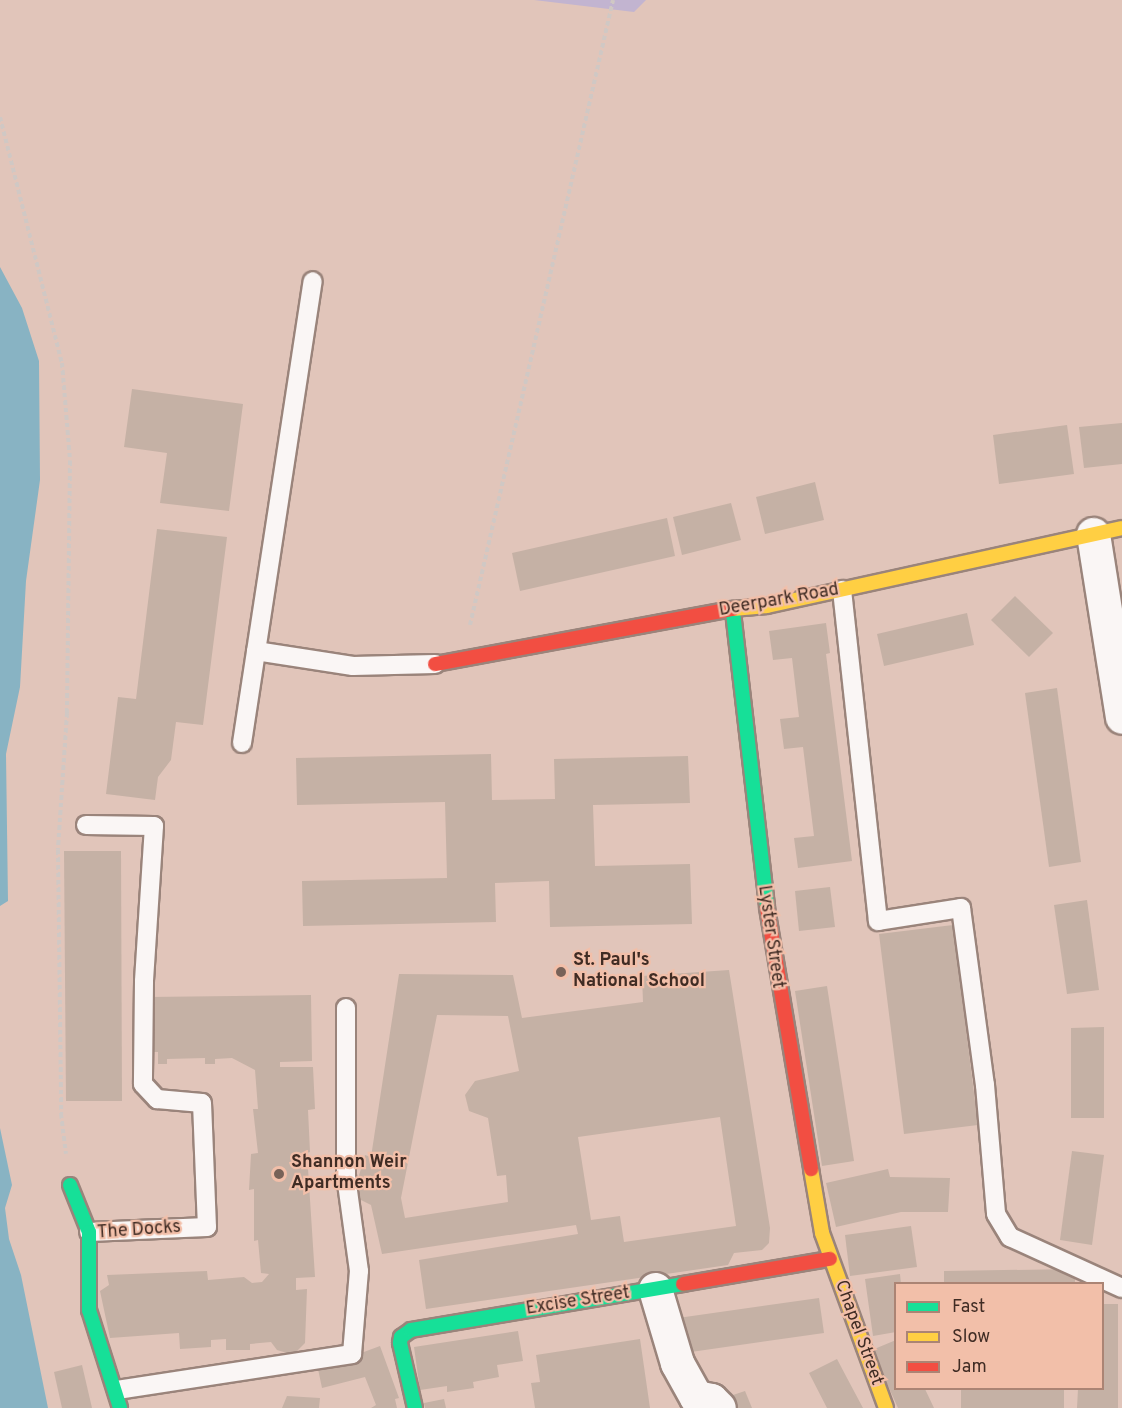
<!DOCTYPE html>
<html>
<head>
<meta charset="utf-8">
<style>
  body { margin:0 }
  #map { position:relative; width:1122px; height:1408px; overflow:hidden; background:#e1c5ba; font-family:Overpass,sans-serif }
  div>[style] { position:absolute }
  [style*='--x'] { left:calc(var(--x)*1px); top:calc(var(--y)*1px); width:calc(var(--w)*1px); rotate:calc(var(--a)*1deg) }
  .green>* { inset:0; background:#c2b4d0 }
  .water>* { inset:0; background:#88b3c3 }
  .building>* { inset:0; background:#c5b1a5 }
  .path>* { height:4px; margin-top:-2px; transform-origin:0; background:repeating-linear-gradient(90deg,#d0c8c4 0 4.5px,transparent 0 7.5px) }
  .roads { filter:drop-shadow(2px 0 #9a847b) drop-shadow(-2px 0 #9a847b) drop-shadow(0 2px #9a847b) drop-shadow(0 -2px #9a847b) }
  .lane>* { height:18px; margin:-9px; padding:0 9px; transform-origin:9px; border-radius:9px; background:#faf6f5 }
  .street>* { height:33px; margin:-16.5px; padding:0 16.5px; transform-origin:16.5px; border-radius:16.5px; background:#faf6f5 }
  .fast>* { height:14px; margin:-7px; padding:0 7px; transform-origin:7px; border-radius:7px; background:#16e098 }
  .slow>* { height:14px; margin:-7px; padding:0 7px; transform-origin:7px; border-radius:7px; background:#ffcf43 }
  .jam>* { height:14px; margin:-7px; padding:0 7px; transform-origin:7px; border-radius:7px; background:#f24e42 }
  .dots>* { width:16px; height:16px; translate:-50% -50%; box-sizing:border-box; border:3px solid #f2bfa9; border-radius:50% }
  span { translate:-50% -50%; white-space:nowrap; text-align:center; line-height:1.15; -webkit-text-stroke:4.5px #f2bfa9; paint-order:stroke }
  .street-label { font-size:18px; color:#402c24 }
  .poi-label { font-size:18px; color:#402c24; font-weight:700 }
  .left { translate:0 -50%; text-align:left }
  .legend { position:absolute; left:894px; top:1282px; width:210px; height:108px; box-sizing:border-box; background:#f2bfa9; border:2px solid #ab8474; margin:0; padding:8px 10px; list-style:none; font-size:18px; color:#402c24 }
  .legend li { display:flex; align-items:center; gap:12px; height:30px }
  .legend b { width:30px; border:2px solid #ab8474 }
</style>
</head>
<body>
<div id="map">
  <div class="green">
    <div style="clip-path:polygon(534px 0,646px 0,634px 12px)"></div>
  </div>
  <div class="water">
    <div style="clip-path:polygon(0 267px,22px 308px,39px 361px,40px 480px,26px 581px,20px 687px,6px 754px,8px 901px,0 906px)"></div>
    <div style="clip-path:polygon(0 1128px,12px 1185px,5px 1208px,9px 1239px,21px 1275px,48px 1408px,0 1408px)"></div>
  </div>
  <div class="building">
    <div style="clip-path:polygon(132px 389px,243px 404px,229px 511px,160px 503px,167px 453px,124px 447px)"></div>
    <div style="clip-path:polygon(1122px 423px,1122px 464px,1084px 468px,1079px 427px)"></div>
    <div style="clip-path:polygon(1067px 425px,1074px 474px,999px 484px,993px 435px)"></div>
    <div style="clip-path:polygon(815px 482px,824px 520px,765px 534px,756px 497px)"></div>
    <div style="clip-path:polygon(731px 503px,741px 540px,682px 555px,673px 517px)"></div>
    <div style="clip-path:polygon(667px 518px,675px 556px,520px 591px,512px 553px)"></div>
    <div style="clip-path:polygon(157px 529px,227px 537px,203px 725px,176px 722px,171px 760px,158px 777px,155px 800px,106px 794px,118px 697px,136px 699px)"></div>
    <div style="clip-path:polygon(1015px 596px,1053px 633px,1029px 657px,991px 620px)"></div>
    <div style="clip-path:polygon(967px 613px,974px 645px,884px 666px,877px 634px)"></div>
    <div style="clip-path:polygon(826px 623px,830px 653px,826px 654px,852px 861px,798px 868px,794px 838px,814px 836px,803px 747px,784px 749px,780px 719px,799px 717px,792px 658px,773px 660px,769px 631px)"></div>
    <div style="clip-path:polygon(1057px 688px,1081px 862px,1049px 867px,1025px 693px)"></div>
    <div style="clip-path:polygon(491px 754px,492px 800px,555px 799px,554px 759px,688px 756px,690px 803px,593px 805px,595px 866px,690px 864px,692px 924px,550px 927px,549px 881px,495px 883px,496px 922px,303px 926px,302px 881px,447px 878px,445px 802px,297px 805px,296px 758px)"></div>
    <div style="clip-path:polygon(64px 851px,121px 851px,122px 1101px,66px 1101px)"></div>
    <div style="clip-path:polygon(830px 887px,835px 927px,799px 931px,795px 891px)"></div>
    <div style="clip-path:polygon(1087px 900px,1099px 990px,1067px 994px,1054px 905px)"></div>
    <div style="clip-path:polygon(953px 925px,978px 1125px,904px 1134px,879px 934px)"></div>
    <div style="clip-path:polygon(evenodd,729px 970px,770px 1228px,769px 1243px,762px 1250px,734px 1253px,728px 1265px,426px 1309px,419px 1260px,578px 1234px,576px 1225px,382px 1254px,371px 1205px,353px 1196px,365px 1155px,371px 1157px,399px 974px,513px 975px,522px 1018px,643px 1002px,642px 976px,729px 970px,437px 1015px,508px 1016px,519px 1071px,475px 1081px,465px 1095px,469px 1111px,488px 1118px,497px 1176px,506px 1175px,508px 1202px,405px 1218px,401px 1198px,437px 1015px,729px 970px,720px 1117px,736px 1226px,624px 1242px,620px 1216px,591px 1220px,578px 1137px,720px 1117px)"></div>
    <div style="clip-path:polygon(827px 986px,854px 1161px,822px 1166px,795px 991px)"></div>
    <div style="clip-path:polygon(311px 995px,312px 1061px,280px 1062px,280px 1067px,313px 1067px,315px 1109px,308px 1110px,310px 1152px,307px 1153px,315px 1277px,296px 1278px,296px 1290px,307px 1289px,305px 1343px,297px 1351px,287px 1353px,277px 1350px,271px 1342px,250px 1344px,250px 1350px,226px 1350px,226px 1339px,211px 1340px,211px 1347px,180px 1349px,179px 1333px,110px 1338px,100px 1291px,109px 1285px,107px 1275px,207px 1271px,208px 1280px,244px 1277px,252px 1283px,262px 1282px,269px 1274px,261px 1273px,258px 1240px,254px 1241px,254px 1189px,249px 1190px,251px 1154px,258px 1153px,253px 1109px,258px 1109px,255px 1070px,232px 1058px,215px 1059px,215px 1064px,205px 1064px,205px 1058px,167px 1059px,167px 1064px,158px 1064px,158px 1052px,149px 1052px,148px 997px)"></div>
    <div style="clip-path:polygon(1104px 1027px,1104px 1118px,1071px 1118px,1071px 1028px)"></div>
    <div style="clip-path:polygon(1072px 1151px,1104px 1155px,1092px 1245px,1060px 1240px)"></div>
    <div style="clip-path:polygon(888px 1169px,890px 1177px,950px 1178px,948px 1212px,901px 1212px,836px 1227px,826px 1183px)"></div>
    <div style="clip-path:polygon(911px 1226px,917px 1267px,850px 1276px,845px 1235px)"></div>
    <div style="clip-path:polygon(1075px 1269px,1075px 1284px,944px 1284px,944px 1271px)"></div>
    <div style="clip-path:polygon(900px 1274px,901px 1284px,896px 1284px,896px 1332px,873px 1336px,865px 1279px)"></div>
    <div style="clip-path:polygon(819px 1298px,824px 1333px,677px 1354px,671px 1319px)"></div>
    <div style="clip-path:polygon(1102px 1304px,1118px 1304px,1118px 1408px,1077px 1408px,1078px 1389px,1102px 1389px)"></div>
    <div style="clip-path:polygon(518px 1331px,523px 1361px,497px 1365px,499px 1377px,473px 1382px,474px 1388px,447px 1392px,447px 1386px,420px 1390px,414px 1347px)"></div>
    <div style="clip-path:polygon(640px 1339px,650px 1408px,535px 1408px,531px 1383px,540px 1382px,536px 1355px)"></div>
    <div style="clip-path:polygon(896px 1340px,896px 1389px,925px 1389px,934px 1408px,898px 1408px,872px 1350px)"></div>
    <div style="clip-path:polygon(380px 1346px,399px 1398px,395px 1399px,397px 1408px,371px 1408px,376px 1405px,365px 1377px,322px 1388px,318px 1369px)"></div>
    <div style="clip-path:polygon(837px 1359px,847px 1378px,863px 1408px,827px 1408px,809px 1373px)"></div>
    <div style="clip-path:polygon(82px 1365px,92px 1408px,62px 1408px,54px 1372px)"></div>
    <div style="clip-path:polygon(961px 1389px,1064px 1389px,1064px 1408px,961px 1408px)"></div>
    <div style="clip-path:polygon(745px 1391px,752px 1408px,727px 1408px,724px 1398px)"></div>
    <div style="clip-path:polygon(287px 1396px,320px 1398px,319px 1408px,282px 1408px)"></div>
    <div style="clip-path:polygon(444px 1399px,446px 1408px,425px 1408px,424px 1403px)"></div>
  </div>
  <div class="path">
    <div style="--x:0;--y:117;--w:254;--a:75.9"></div>
    <div style="--x:62;--y:363;--w:98;--a:85.3"></div>
    <div style="--x:70;--y:461;--w:252;--a:90.7"></div>
    <div style="--x:67;--y:713;--w:137;--a:93.8"></div>
    <div style="--x:58;--y:850;--w:264;--a:89.3"></div>
    <div style="--x:61;--y:1114;--w:40;--a:82.9"></div>
    <div style="--x:470;--y:625;--w:641;--a:-77.11"></div>
  </div>
  <div class="roads">
    <div class="lane">
      <div style="--x:842;--y:590;--w:333;--a:83.8"></div>
      <div style="--x:878;--y:921;--w:84;--a:-8.9"></div>
      <div style="--x:961;--y:908;--w:179;--a:82.3"></div>
      <div style="--x:985;--y:1085;--w:129;--a:85.1"></div>
      <div style="--x:996;--y:1214;--w:27;--a:59"></div>
      <div style="--x:1010;--y:1237;--w:123;--a:24.5"></div>
      <div style="--x:256;--y:651;--w:98;--a:8.8"></div>
      <div style="--x:353;--y:666;--w:82;--a:-1.4"></div>
      <div style="--x:242;--y:743;--w:467;--a:-81.3"></div>
      <div style="--x:86;--y:825;--w:68;--a:0.8"></div>
      <div style="--x:154;--y:826;--w:156;--a:93.7"></div>
      <div style="--x:144;--y:982;--w:102;--a:90.6"></div>
      <div style="--x:143;--y:1084;--w:21;--a:47"></div>
      <div style="--x:157;--y:1099;--w:45;--a:5.1"></div>
      <div style="--x:202;--y:1103;--w:124;--a:87.7"></div>
      <div style="--x:207;--y:1227;--w:118;--a:177.6"></div>
      <div style="--x:117;--y:1390;--w:238;--a:-8.7"></div>
      <div style="--x:352;--y:1354;--w:83;--a:-85.2"></div>
      <div style="--x:359;--y:1271;--w:96;--a:-97.8"></div>
      <div style="--x:346;--y:1176;--w:168;--a:-90"></div>
    </div>
    <div class="street">
      <div style="--x:1093;--y:534;--w:185;--a:81"></div>
      <div style="--x:655;--y:1289;--w:77;--a:73.4"></div>
      <div style="--x:677;--y:1363;--w:39;--a:61"></div>
      <div style="--x:696;--y:1397;--w:15;--a:11"></div>
      <div style="--x:711;--y:1400;--w:11;--a:45"></div>
    </div>
    <div class="fast">
      <div style="--x:733;--y:612;--w:298;--a:83.4"></div>
      <div style="--x:70;--y:1185;--w:51;--a:68"></div>
      <div style="--x:89;--y:1232;--w:78;--a:90"></div>
      <div style="--x:89;--y:1310;--w:103;--a:72.4"></div>
      <div style="--x:415;--y:1408;--w:67;--a:-103"></div>
      <div style="--x:400;--y:1343;--w:6;--a:-81"></div>
      <div style="--x:401;--y:1337;--w:12;--a:-35"></div>
      <div style="--x:411;--y:1330;--w:276;--a:-9.6"></div>
    </div>
    <div class="slow">
      <div style="--x:733;--y:609;--w:34;--a:-5"></div>
      <div style="--x:767;--y:606;--w:363;--a:-12.4"></div>
      <div style="--x:811;--y:1169;--w:65;--a:80.2"></div>
      <div style="--x:822;--y:1233;--w:186;--a:69.9"></div>
    </div>
    <div class="jam">
      <div style="--x:435;--y:664;--w:303;--a:-10.5"></div>
      <div style="--x:767;--y:908;--w:265;--a:80.4"></div>
      <div style="--x:683;--y:1284;--w:149;--a:-9.7"></div>
    </div>
  </div>
  <div class="dots">
    <div style="left:561px;top:972px;background:#786258"></div>
    <div style="left:279px;top:1174px;background:#786258"></div>
  </div>
  <div class="street-label">
    <span style="left:779px;top:601px;rotate:-10deg">Deerpark Road</span>
    <span style="left:770px;top:937px;rotate:82deg">Lyster Street</span>
    <span style="left:139px;top:1231px;rotate:-4deg">The Docks</span>
    <span style="left:578px;top:1302px;rotate:-9deg">Excise Street</span>
    <span style="left:858px;top:1333px;rotate:70deg">Chapel Street</span>
  </div>
  <div class="poi-label">
    <span class="left" style="left:573px;top:972px">St. Paul's<br>National School</span>
    <span class="left" style="left:291px;top:1174px">Shannon Weir<br>Apartments</span>
  </div>
  <ul class="legend">
  <li><b style="height:8px;background:#16e098"></b>Fast</li>
  <li><b style="height:8px;background:#ffcf43"></b>Slow</li>
  <li><b style="height:8px;background:#f24e42"></b>Jam</li>
  </ul>
</div>
</body>
</html>
